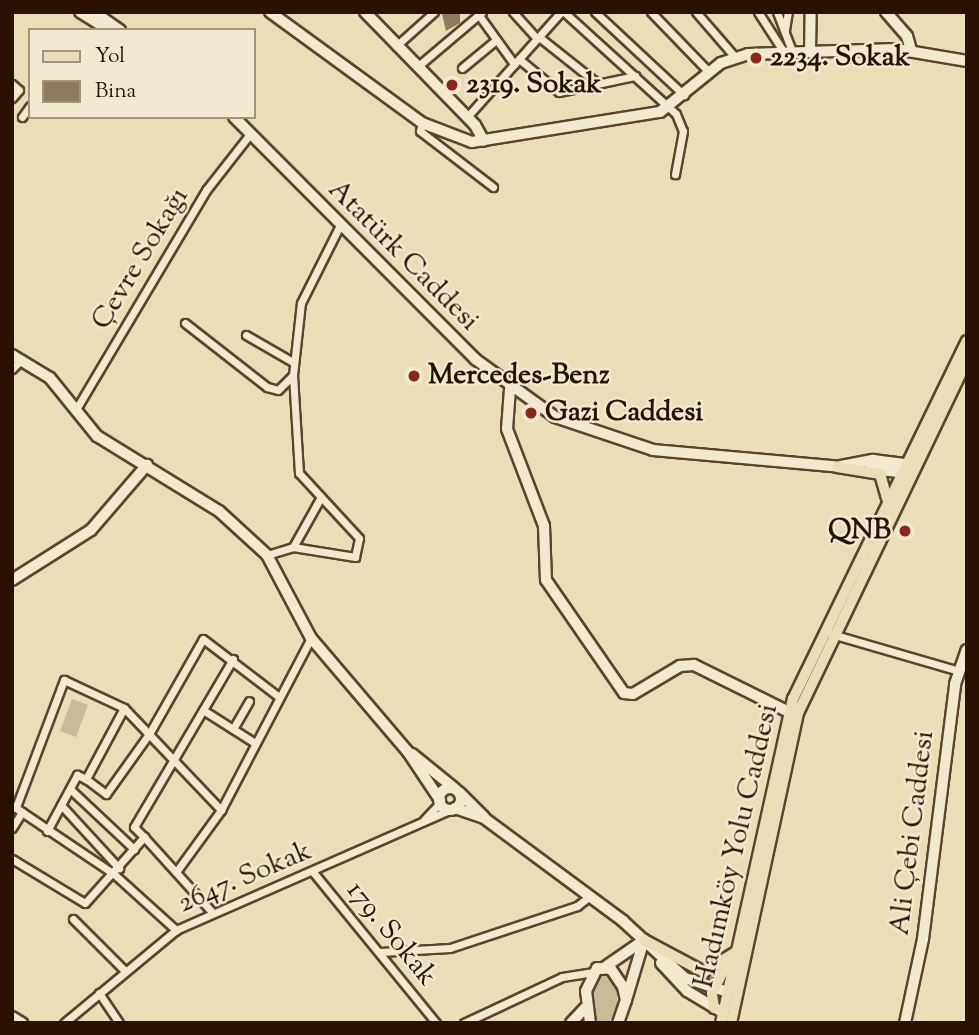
<!DOCTYPE html>
<html>
<head>
<meta charset="utf-8">
<style>
  body { margin:0 }
  #map { position:relative; width:979px; height:1035px; overflow:hidden; background:#e9deb6; font-family:"Sorts Mill Goudy",serif }
  div>[style] { position:absolute }
  [style*='--x'] { left:calc(var(--x)*1px); top:calc(var(--y)*1px); width:calc(var(--w)*1px); rotate:calc(var(--a)*1deg) }
  .green>* { inset:0; background:#c8bb97 }
  .building>* { inset:0; background:#8d7b5f }
  .roads { filter:drop-shadow(2px 0 #59442e) drop-shadow(-2px 0 #59442e) drop-shadow(0 2px #59442e) drop-shadow(0 -2px #59442e) }
  .street>* { height:7px; margin:-3.5px; padding:0 3.5px; transform-origin:3.5px; border-radius:3.5px; background:#f1ead0 }
  .secondary>* { height:10px; margin:-5px; padding:0 5px; transform-origin:5px; border-radius:5px; background:#f1ead0 }
  .secondary>.ring { margin:-5px; padding:0; box-sizing:content-box; background:none; border:10px solid #f1ead0; border-radius:50% }
  .primary>* { height:10px; margin:-5px; padding:0 5px; transform-origin:5px; border-radius:5px; background:#e9deb6 }
  .dots>* { width:19px; height:19px; translate:-50% -50%; box-sizing:border-box; border:4px solid #f1ead0; border-radius:50% }
  span { translate:-50% -50%; white-space:nowrap; text-align:center; line-height:1.15; -webkit-text-stroke:5px #f1ead0; paint-order:stroke }
  .poi-label { font-size:28px; color:#291000; font-weight:700 }
  .left { translate:0 -50%; text-align:left }
  .right { translate:-100% -50%; text-align:right }
  .street-label { font-size:28px; color:#291000 }
  .frame { position:absolute; inset:0; border:14px solid #291000; pointer-events:none }
  .legend { position:absolute; left:28px; top:28px; width:228px; height:91px; box-sizing:border-box; background:#f1ead0; border:2px solid #a1937d; margin:0; padding:9px 12px; list-style:none; font-size:21px; color:#291000 }
  .legend li { display:flex; align-items:center; gap:14px; height:35px }
  .legend b { width:35px; border:2px solid #a1937d }
</style>
</head>
<body>
<div id="map">
  <div class="green">
    <div style="clip-path:polygon(72px 699px,88px 705px,76px 737px,60px 731px)"></div>
    <div style="clip-path:polygon(603px 973px,617px 988px,617px 1005px,609px 1023px,593px 1023px,590px 987px)"></div>
  </div>
  <div class="building">
    <div style="clip-path:polygon(460px 12px,460px 23px,446px 31px,442px 14px)"></div>
  </div>
  <div class="roads">
    <div class="street">
      <div style="--x:513;--y:12;--w:36;--a:48"></div>
      <div style="--x:564;--y:12;--w:151;--a:42.3"></div>
      <div style="--x:676;--y:114;--w:18;--a:68"></div>
      <div style="--x:683;--y:131;--w:44;--a:100.5"></div>
      <div style="--x:595;--y:12;--w:122;--a:43"></div>
      <div style="--x:651;--y:12;--w:83;--a:46"></div>
      <div style="--x:696;--y:12;--w:60;--a:49.1"></div>
      <div style="--x:758;--y:12;--w:46;--a:57.3"></div>
      <div style="--x:777;--y:12;--w:42;--a:69"></div>
      <div style="--x:478;--y:14;--w:62;--a:54.2"></div>
      <div style="--x:785;--y:30;--w:18;--a:-81"></div>
      <div style="--x:539;--y:37;--w:74;--a:38.4"></div>
      <div style="--x:396;--y:46;--w:51;--a:-41.8"></div>
      <div style="--x:519;--y:59;--w:52;--a:39.5"></div>
      <div style="--x:559;--y:92;--w:78;--a:-11.9"></div>
      <div style="--x:417;--y:67;--w:85;--a:-40.2"></div>
      <div style="--x:462;--y:68;--w:44;--a:-39.5"></div>
      <div style="--x:12;--y:84;--w:9;--a:41"></div>
      <div style="--x:19;--y:90;--w:11;--a:131"></div>
      <div style="--x:22;--y:117;--w:14;--a:-54"></div>
      <div style="--x:467;--y:117;--w:141;--a:-48.2"></div>
      <div style="--x:422;--y:123;--w:8;--a:104"></div>
      <div style="--x:420;--y:131;--w:92;--a:37.5"></div>
      <div style="--x:185;--y:323;--w:104;--a:38"></div>
      <div style="--x:267;--y:387;--w:11;--a:15"></div>
      <div style="--x:278;--y:390;--w:21;--a:-45"></div>
      <div style="--x:246;--y:335;--w:54;--a:29.9"></div>
      <div style="--x:12;--y:369;--w:14;--a:-45"></div>
      <div style="--x:75;--y:411;--w:258;--a:-59.3"></div>
      <div style="--x:207;--y:189;--w:70;--a:-52"></div>
      <div style="--x:293;--y:547;--w:57;--a:-60.8"></div>
      <div style="--x:267;--y:555;--w:27;--a:-17"></div>
      <div style="--x:293;--y:547;--w:63;--a:9.2"></div>
      <div style="--x:355;--y:557;--w:19;--a:-78"></div>
      <div style="--x:359;--y:538;--w:88;--a:-132.7"></div>
      <div style="--x:299;--y:473;--w:98;--a:-93.5"></div>
      <div style="--x:293;--y:375;--w:72;--a:-83.7"></div>
      <div style="--x:301;--y:303;--w:87;--a:-63.4"></div>
      <div style="--x:832;--y:634;--w:132;--a:16.2"></div>
      <div style="--x:124;--y:708;--w:81;--a:118.2"></div>
      <div style="--x:86;--y:779;--w:25;--a:37"></div>
      <div style="--x:106;--y:794;--w:74;--a:-54.4"></div>
      <div style="--x:149;--y:734;--w:109;--a:-60.4"></div>
      <div style="--x:203;--y:639;--w:96;--a:37.3"></div>
      <div style="--x:203;--y:710;--w:62;--a:32.4"></div>
      <div style="--x:233;--y:729;--w:32;--a:-60"></div>
      <div style="--x:70;--y:789;--w:88;--a:43.2"></div>
      <div style="--x:61;--y:805;--w:86;--a:47.4"></div>
      <div style="--x:13;--y:806;--w:122;--a:34"></div>
      <div style="--x:114;--y:874;--w:84;--a:42.1"></div>
      <div style="--x:16;--y:807;--w:136;--a:-69.3"></div>
      <div style="--x:64;--y:680;--w:66;--a:25"></div>
      <div style="--x:124;--y:708;--w:141;--a:46.4"></div>
      <div style="--x:424;--y:820;--w:23;--a:-47"></div>
      <div style="--x:12;--y:828;--w:19;--a:-58"></div>
      <div style="--x:47;--y:831;--w:64;--a:-61.8"></div>
      <div style="--x:77;--y:775;--w:10;--a:24"></div>
      <div style="--x:144;--y:837;--w:14;--a:-135"></div>
      <div style="--x:134;--y:827;--w:195;--a:-59.5"></div>
      <div style="--x:12;--y:859;--w:85;--a:31.1"></div>
      <div style="--x:85;--y:903;--w:89;--a:-48.2"></div>
      <div style="--x:144;--y:837;--w:100;--a:47.8"></div>
      <div style="--x:176;--y:872;--w:77;--a:-54"></div>
      <div style="--x:221;--y:810;--w:194;--a:-62.4"></div>
      <div style="--x:313;--y:872;--w:195;--a:50.8"></div>
      <div style="--x:73;--y:919;--w:74;--a:45"></div>
      <div style="--x:380;--y:952;--w:70;--a:-3.3"></div>
      <div style="--x:450;--y:948;--w:134;--a:-18.3"></div>
      <div style="--x:577;--y:906;--w:16;--a:-38"></div>
      <div style="--x:99;--y:993;--w:36;--a:56"></div>
      <div style="--x:64;--y:1023;--w:146;--a:-39.7"></div>
      <div style="--x:176;--y:930;--w:300;--a:-23.7"></div>
      <div style="--x:464;--y:1023;--w:108;--a:-25.1"></div>
      <div style="--x:562;--y:977;--w:32;--a:-9"></div>
    </div>
    <div class="secondary">
      <div style="--x:80;--y:12;--w:34;--a:32"></div>
      <div style="--x:94;--y:12;--w:32;--a:35"></div>
      <div style="--x:270;--y:12;--w:188;--a:36.1"></div>
      <div style="--x:422;--y:123;--w:53;--a:20.8"></div>
      <div style="--x:472;--y:142;--w:190;--a:-9.1"></div>
      <div style="--x:660;--y:112;--w:78;--a:-38.8"></div>
      <div style="--x:721;--y:63;--w:28;--a:-18"></div>
      <div style="--x:748;--y:54;--w:148;--a:-1.9"></div>
      <div style="--x:896;--y:49;--w:72;--a:9.6"></div>
      <div style="--x:365;--y:12;--w:158;--a:45.8"></div>
      <div style="--x:475;--y:125;--w:18;--a:61"></div>
      <div style="--x:886;--y:12;--w:32;--a:49"></div>
      <div style="--x:907;--y:36;--w:15;--a:74"></div>
      <div style="--x:810;--y:51;--w:39;--a:-89"></div>
      <div style="--x:234;--y:117;--w:342;--a:45.1"></div>
      <div style="--x:475;--y:359;--w:99;--a:35.9"></div>
      <div style="--x:555;--y:417;--w:103;--a:18.6"></div>
      <div style="--x:653;--y:450;--w:193;--a:5.1"></div>
      <div style="--x:12;--y:355;--w:44;--a:31.2"></div>
      <div style="--x:50;--y:378;--w:75;--a:51"></div>
      <div style="--x:97;--y:436;--w:143;--a:31.6"></div>
      <div style="--x:219;--y:511;--w:65;--a:42.5"></div>
      <div style="--x:267;--y:555;--w:94;--a:62.1"></div>
      <div style="--x:311;--y:638;--w:150;--a:49.6"></div>
      <div style="--x:408;--y:752;--w:58;--a:56.3"></div>
      <div style="--x:510;--y:389;--w:40;--a:94.3"></div>
      <div style="--x:507;--y:429;--w:104;--a:69.1"></div>
      <div style="--x:544;--y:526;--w:54;--a:87.9"></div>
      <div style="--x:546;--y:580;--w:137;--a:55.4"></div>
      <div style="--x:624;--y:693;--w:9;--a:6"></div>
      <div style="--x:633;--y:694;--w:55;--a:-30.8"></div>
      <div style="--x:680;--y:666;--w:14;--a:-4"></div>
      <div style="--x:694;--y:665;--w:106;--a:26.3"></div>
      <div style="--x:841;--y:466;--w:33;--a:-11"></div>
      <div style="--x:873;--y:460;--w:32;--a:7"></div>
      <div style="--x:870;--y:469;--w:31;--a:6"></div>
      <div style="--x:12;--y:580;--w:93;--a:-32.3"></div>
      <div style="--x:91;--y:530;--w:86;--a:-49.3"></div>
      <div style="--x:412;--y:754;--w:54;--a:39"></div>
      <div class="ring" style="left:439px;top:788px;width:12px;height:12px"></div>
      <div style="--x:460;--y:793;--w:34;--a:45"></div>
      <div style="--x:455;--y:808;--w:31;--a:19"></div>
      <div style="--x:484;--y:818;--w:173;--a:36.5"></div>
      <div style="--x:623;--y:921;--w:84;--a:42.6"></div>
      <div style="--x:685;--y:978;--w:45;--a:18"></div>
      <div style="--x:661;--y:963;--w:38;--a:47"></div>
      <div style="--x:687;--y:991;--w:37;--a:31"></div>
      <div style="--x:602;--y:969;--w:51;--a:-34.6"></div>
      <div style="--x:626;--y:1000;--w:63;--a:-73.3"></div>
      <div style="--x:12;--y:1017;--w:12;--a:31"></div>
      <div style="--x:571;--y:1023;--w:21;--a:-47"></div>
      <div style="--x:590;--y:1023;--w:32;--a:-97"></div>
      <div style="--x:586;--y:991;--w:25;--a:-64"></div>
      <div style="--x:597;--y:968;--w:14;--a:4"></div>
      <div style="--x:611;--y:969;--w:22;--a:56"></div>
      <div style="--x:623;--y:987;--w:13;--a:77"></div>
      <div style="--x:626;--y:1000;--w:24;--a:109"></div>
      <div style="--x:905;--y:1023;--w:86;--a:-77.9"></div>
      <div style="--x:923;--y:939;--w:257;--a:-82.8"></div>
      <div style="--x:955;--y:684;--w:36;--a:-71"></div>
    </div>
    <div class="primary">
      <div style="--x:837;--y:467;--w:44;--a:9.2"></div>
      <div style="--x:880;--y:474;--w:26;--a:74"></div>
      <div style="--x:644;--y:940;--w:68;--a:28.1"></div>
      <div style="--x:704;--y:972;--w:38;--a:-32"></div>
      <div style="--x:714;--y:1008;--w:15;--a:-98"></div>
      <div style="--x:712;--y:993;--w:33;--a:-63"></div>
      <div style="--x:721;--y:1023;--w:332;--a:-77.5"></div>
      <div style="--x:793;--y:699;--w:398;--a:-64.1"></div>
      <div style="--x:731;--y:1023;--w:317;--a:-77.8"></div>
      <div style="--x:798;--y:713;--w:391;--a:-64.4"></div>
    </div>
  </div>
  <div class="dots">
    <div style="left:756px;top:58px;background:#8f2418"></div>
    <div style="left:452px;top:85px;background:#8f2418"></div>
    <div style="left:414px;top:376px;background:#8f2418"></div>
    <div style="left:531px;top:413px;background:#8f2418"></div>
    <div style="left:905px;top:531px;background:#8f2418"></div>
  </div>
  <div class="poi-label">
    <span class="left" style="left:770px;top:58px">2234. Sokak</span>
    <span class="left" style="left:466px;top:85px">2319. Sokak</span>
    <span class="left" style="left:428px;top:376px">Mercedes-Benz</span>
    <span class="left" style="left:545px;top:413px">Gazi Caddesi</span>
    <span class="right" style="left:891px;top:531px">QNB</span>
  </div>
  <div class="street-label">
    <span style="left:403px;top:256px;rotate:45deg">Atatürk Caddesi</span>
    <span style="left:141px;top:259px;rotate:-59deg">Çevre Sokağı</span>
    <span style="left:913px;top:833px;rotate:-83deg">Ali Çebi Caddesi</span>
    <span style="left:737px;top:846px;rotate:-77deg">Hadımköy Yolu Caddesi</span>
    <span style="left:245px;top:878px;rotate:-23deg">2647. Sokak</span>
    <span style="left:391px;top:934px;rotate:51deg">179. Sokak</span>
  </div>
  <div class="frame"></div>
  <ul class="legend">
  <li><b style="height:9px;background:#e9deb6"></b>Yol</li>
  <li><b style="height:19px;background:#8d7b5f"></b>Bina</li>
  </ul>
</div>
</body>
</html>
